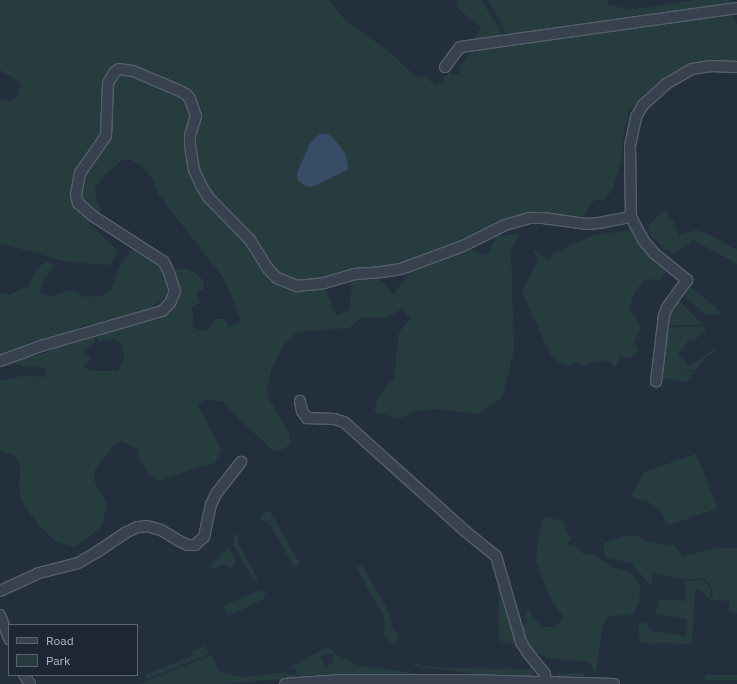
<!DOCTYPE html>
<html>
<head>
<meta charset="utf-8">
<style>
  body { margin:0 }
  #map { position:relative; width:737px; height:684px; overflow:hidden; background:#242f3e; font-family:"IBM Plex Sans",sans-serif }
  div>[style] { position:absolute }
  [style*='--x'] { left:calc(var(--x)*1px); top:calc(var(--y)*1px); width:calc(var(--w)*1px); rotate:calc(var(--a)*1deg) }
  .green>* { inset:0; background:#263c3f }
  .water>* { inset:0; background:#394c67 }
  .roads { filter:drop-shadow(1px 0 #565f6c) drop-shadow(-1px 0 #565f6c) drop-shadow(0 1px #565f6c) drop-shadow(0 -1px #565f6c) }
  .minor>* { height:10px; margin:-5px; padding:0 5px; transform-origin:5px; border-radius:5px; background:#38414e }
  span { translate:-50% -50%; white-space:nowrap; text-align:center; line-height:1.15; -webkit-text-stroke:4px #1d2633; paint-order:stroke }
  .legend { position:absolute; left:8px; top:624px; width:130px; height:52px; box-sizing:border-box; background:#1d2633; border:1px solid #59626f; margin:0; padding:5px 7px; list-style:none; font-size:12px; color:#b4bcc9 }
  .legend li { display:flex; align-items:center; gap:8px; height:20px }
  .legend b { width:20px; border:1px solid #59626f }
</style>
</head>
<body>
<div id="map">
  <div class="green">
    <div style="clip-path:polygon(0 0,329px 0,344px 19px,387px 50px,413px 74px,418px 77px,427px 76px,432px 83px,438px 86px,449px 72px,452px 75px,459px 74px,459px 67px,471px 52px,732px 12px,737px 25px,737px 64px,691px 63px,671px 74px,641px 97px,629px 112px,625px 126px,621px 161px,613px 188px,605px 200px,594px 200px,584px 217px,532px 213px,515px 216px,477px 231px,464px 240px,417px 258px,391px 265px,350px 270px,324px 279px,296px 282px,280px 275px,270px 266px,213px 195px,206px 184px,195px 156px,193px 141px,197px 103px,117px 67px,99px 138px,73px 179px,72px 202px,94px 228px,118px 251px,110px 265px,68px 262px,0 243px,0 100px,10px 102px,18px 95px,21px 83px,0 70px)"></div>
    <div style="clip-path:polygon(455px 0,481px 0,501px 32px,502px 36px,476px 41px,475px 37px,481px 28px,456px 7px,459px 3px)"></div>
    <div style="clip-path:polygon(488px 0,607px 0,609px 5px,628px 9px,659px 6px,694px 0,729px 0,730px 3px,511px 36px,505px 31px)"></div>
    <div style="clip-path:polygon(121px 74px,132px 75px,176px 94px,183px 98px,187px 103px,191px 114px,191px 172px,248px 243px,257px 262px,265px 272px,285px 288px,291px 290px,304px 292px,325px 288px,336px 316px,350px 310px,351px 283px,359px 277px,375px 276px,384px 283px,393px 295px,411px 270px,470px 249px,486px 256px,497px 236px,519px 234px,511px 252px,514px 350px,502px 398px,479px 414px,436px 409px,416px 411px,400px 418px,374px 412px,378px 397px,394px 378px,399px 332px,410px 319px,403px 308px,386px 318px,361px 318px,349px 328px,297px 332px,284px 345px,271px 370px,267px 390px,268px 397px,289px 433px,291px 444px,283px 449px,273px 450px,241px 421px,222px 401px,205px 400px,198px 405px,221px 450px,215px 463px,197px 467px,160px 481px,149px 475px,140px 460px,138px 449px,121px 441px,112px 445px,111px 451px,100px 461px,94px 472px,95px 483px,107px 503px,102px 526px,75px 547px,56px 542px,38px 525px,20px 498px,19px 487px,20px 466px,14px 455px,0 451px,0 381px,22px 376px,45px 377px,46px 370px,35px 366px,25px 367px,17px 365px,13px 361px,42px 354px,64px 344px,93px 335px,95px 342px,85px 349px,84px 354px,91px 358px,83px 367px,93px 371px,118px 371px,124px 358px,121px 344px,113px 339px,98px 342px,96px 335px,103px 331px,160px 319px,173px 308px,178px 294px,178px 281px,175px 270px,185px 268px,195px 273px,204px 281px,203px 290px,196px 292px,200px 303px,191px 307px,194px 319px,192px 326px,198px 330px,209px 330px,214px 319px,224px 319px,229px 327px,241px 320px,224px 279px,159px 195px,151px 177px,143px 167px,130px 159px,122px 160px,105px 175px,95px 188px,96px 201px,101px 209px,100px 214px,94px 212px,86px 206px,78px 194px,83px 174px,97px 152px,112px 82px)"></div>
    <div style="clip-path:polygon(665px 210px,673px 221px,678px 235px,696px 230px,710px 235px,737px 250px,737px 264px,693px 240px,672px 254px,652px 237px,647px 226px)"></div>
    <div style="clip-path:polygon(631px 230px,645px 248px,669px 269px,658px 281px,653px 279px,643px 281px,635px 292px,629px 308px,642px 328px,634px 341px,638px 351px,630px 358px,620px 356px,616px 367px,611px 364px,610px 361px,593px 362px,585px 366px,576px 362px,566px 367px,551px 356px,522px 292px,538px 260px,533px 251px,539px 252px,548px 261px,554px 253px,594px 235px)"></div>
    <div style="clip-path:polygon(132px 250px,149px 255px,163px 268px,171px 286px,166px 297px,154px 306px,119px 320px,89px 324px,52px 340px,0 357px,0 293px,9px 295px,29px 286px,35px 271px,46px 261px,54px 266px,44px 281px,39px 294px,52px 296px,70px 290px,85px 297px,102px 296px,112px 288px,121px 262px)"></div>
    <div style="clip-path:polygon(689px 286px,714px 306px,721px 314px,707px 315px,687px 299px,684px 291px)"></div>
    <div style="clip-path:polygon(676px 301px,682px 304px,702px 324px,666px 326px,668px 314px)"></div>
    <div style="clip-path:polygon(703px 326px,706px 331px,694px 340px,688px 340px,685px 347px,678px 353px,689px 367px,714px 349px,715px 351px,703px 360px,696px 370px,666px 369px,695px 371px,687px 382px,660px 378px,666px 328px)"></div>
    <div style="clip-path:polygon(696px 454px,718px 508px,670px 525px,666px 523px,662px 513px,645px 499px,634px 499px,632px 494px,644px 472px)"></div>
    <div style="clip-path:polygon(269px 510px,299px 562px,297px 567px,293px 566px,269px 522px,263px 521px,260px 516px)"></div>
    <div style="clip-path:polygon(544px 517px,561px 520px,572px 540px,567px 542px,570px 547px,574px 545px,582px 553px,587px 555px,594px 555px,611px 567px,621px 569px,631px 573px,640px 585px,639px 601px,634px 613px,630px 615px,609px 616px,606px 618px,602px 628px,596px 675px,589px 662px,549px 658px,535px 652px,526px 644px,519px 628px,528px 623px,525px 619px,527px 608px,542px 627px,555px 627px,561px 621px,563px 617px,549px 595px,536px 561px,538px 541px)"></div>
    <div style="clip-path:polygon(236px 533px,238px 536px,238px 544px,258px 579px,254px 581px,234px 545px,233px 539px)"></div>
    <div style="clip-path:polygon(462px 534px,494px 559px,515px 633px,514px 645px,499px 641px,498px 583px,492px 561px)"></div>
    <div style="clip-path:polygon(635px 535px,651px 542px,675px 546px,683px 556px,718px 548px,737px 548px,737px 613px,729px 612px,729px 601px,709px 600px,713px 595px,713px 593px,711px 586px,703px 578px,686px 579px,653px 574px,651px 586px,631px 563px,607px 558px,603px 550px,605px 543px,622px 537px)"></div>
    <div style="clip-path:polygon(229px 547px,235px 559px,233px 567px,228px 567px,224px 564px,211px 570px,212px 563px)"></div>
    <div style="clip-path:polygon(362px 566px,390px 614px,393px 629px,398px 635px,397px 642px,394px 645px,384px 635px,385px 626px,383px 615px,356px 567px)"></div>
    <div style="clip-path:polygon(696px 580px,706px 582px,711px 591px,710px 596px,707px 597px,703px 592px,699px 589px,695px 590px,692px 644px,640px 643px,638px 624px,647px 622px,650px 631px,686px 636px,687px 619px,655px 614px,659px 599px,685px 601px,686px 582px)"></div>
    <div style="clip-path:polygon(261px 590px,266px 592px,263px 600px,230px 615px,227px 614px,224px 607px,225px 605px)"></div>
    <div style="clip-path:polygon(205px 646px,209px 654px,147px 679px,145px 675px,190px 657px,193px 655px,192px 651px)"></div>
    <div style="clip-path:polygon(327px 647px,334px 652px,330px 655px,328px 653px,321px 657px,326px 667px,333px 662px,332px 657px,335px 654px,357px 665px,421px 674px,337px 674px,223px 684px,139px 684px,212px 655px,219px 672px,245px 677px,287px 672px,289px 675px,297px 674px,296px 668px,287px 669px)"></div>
    <div style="clip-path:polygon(414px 663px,423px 666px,455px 668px,531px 669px,534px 671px,531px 675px,487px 675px,422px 667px,414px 666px)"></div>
    <div style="clip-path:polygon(558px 673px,585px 673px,585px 677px,558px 676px)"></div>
    <div style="clip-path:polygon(705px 675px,737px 675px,737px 680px,705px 680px)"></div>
  </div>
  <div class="water">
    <div style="clip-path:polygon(319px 134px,329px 134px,335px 140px,346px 155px,348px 167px,347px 170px,318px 184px,311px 187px,305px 186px,298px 180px,297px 173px,310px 143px)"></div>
  </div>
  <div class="roads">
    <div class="minor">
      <div style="--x:445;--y:67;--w:25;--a:-53"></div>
      <div style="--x:460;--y:47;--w:280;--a:-8"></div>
      <div style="--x:631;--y:217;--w:26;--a:62"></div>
      <div style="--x:643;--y:240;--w:17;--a:50"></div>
      <div style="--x:654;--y:253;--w:43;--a:39.3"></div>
      <div style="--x:687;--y:280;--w:34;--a:126"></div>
      <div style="--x:667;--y:308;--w:8;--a:113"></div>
      <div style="--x:664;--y:315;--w:67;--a:96.8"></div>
      <div style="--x:0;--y:361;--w:44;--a:-20.1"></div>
      <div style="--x:41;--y:346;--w:126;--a:-16.1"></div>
      <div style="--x:162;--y:311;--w:11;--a:-45"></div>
      <div style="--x:170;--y:303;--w:13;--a:-67"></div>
      <div style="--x:175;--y:291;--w:20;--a:-108"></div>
      <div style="--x:169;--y:272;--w:11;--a:-117"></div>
      <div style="--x:164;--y:262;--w:85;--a:-147.1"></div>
      <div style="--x:93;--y:216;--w:20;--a:-139"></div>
      <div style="--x:78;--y:203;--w:8;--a:-104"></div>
      <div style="--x:76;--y:195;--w:22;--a:-80"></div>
      <div style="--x:80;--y:173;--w:45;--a:-54.9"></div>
      <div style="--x:106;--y:136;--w:53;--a:-87.8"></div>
      <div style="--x:108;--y:83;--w:12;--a:-59"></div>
      <div style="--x:114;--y:73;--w:6;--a:-39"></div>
      <div style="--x:119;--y:69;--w:14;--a:8"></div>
      <div style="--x:133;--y:71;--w:49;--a:22.9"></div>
      <div style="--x:178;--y:90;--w:9;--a:27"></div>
      <div style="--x:186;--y:94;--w:6;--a:51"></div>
      <div style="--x:190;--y:99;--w:18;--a:71"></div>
      <div style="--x:196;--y:116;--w:21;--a:107"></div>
      <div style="--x:190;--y:136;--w:9;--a:90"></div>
      <div style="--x:190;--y:145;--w:25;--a:81"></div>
      <div style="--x:194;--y:170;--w:19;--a:65"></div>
      <div style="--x:202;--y:187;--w:13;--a:58"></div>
      <div style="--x:209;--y:198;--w:59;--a:45.7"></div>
      <div style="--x:250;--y:240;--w:34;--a:58"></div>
      <div style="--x:268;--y:269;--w:13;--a:45"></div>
      <div style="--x:277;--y:278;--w:22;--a:22"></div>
      <div style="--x:297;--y:286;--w:27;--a:-6"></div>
      <div style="--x:324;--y:283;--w:32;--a:-16"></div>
      <div style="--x:355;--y:274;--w:27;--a:-4"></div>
      <div style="--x:382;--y:272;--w:19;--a:-9"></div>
      <div style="--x:401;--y:269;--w:66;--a:-20.4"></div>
      <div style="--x:463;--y:246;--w:47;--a:-26.6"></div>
      <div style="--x:505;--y:225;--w:26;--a:-16"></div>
      <div style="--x:530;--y:218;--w:13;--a:0"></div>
      <div style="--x:543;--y:218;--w:43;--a:7.9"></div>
      <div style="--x:586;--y:224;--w:13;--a:-4"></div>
      <div style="--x:599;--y:223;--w:33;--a:-11"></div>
      <div style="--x:631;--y:217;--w:71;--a:-90.8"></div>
      <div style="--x:630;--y:146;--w:30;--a:-78"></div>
      <div style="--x:636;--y:117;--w:14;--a:-60"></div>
      <div style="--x:643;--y:105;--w:31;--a:-42"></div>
      <div style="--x:666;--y:84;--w:30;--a:-30"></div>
      <div style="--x:692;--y:69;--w:19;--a:-9"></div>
      <div style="--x:711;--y:66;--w:26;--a:2"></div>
      <div style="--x:300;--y:401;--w:10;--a:79"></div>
      <div style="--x:302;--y:411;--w:9;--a:54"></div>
      <div style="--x:307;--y:418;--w:27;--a:2"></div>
      <div style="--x:334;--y:419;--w:10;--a:17"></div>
      <div style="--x:344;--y:422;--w:163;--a:42"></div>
      <div style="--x:465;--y:531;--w:40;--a:39"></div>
      <div style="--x:496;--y:556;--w:90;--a:73.8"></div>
      <div style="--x:521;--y:642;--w:13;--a:58"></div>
      <div style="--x:528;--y:653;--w:27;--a:51"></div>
      <div style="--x:545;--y:674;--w:10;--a:84"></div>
      <div style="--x:0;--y:591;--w:43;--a:-24.8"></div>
      <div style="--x:39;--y:573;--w:40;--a:-14.4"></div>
      <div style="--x:78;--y:563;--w:22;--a:-30"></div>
      <div style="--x:97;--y:552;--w:34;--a:-34"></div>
      <div style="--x:125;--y:533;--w:14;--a:-25"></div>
      <div style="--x:138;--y:527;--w:9;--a:-6"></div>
      <div style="--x:147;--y:526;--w:15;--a:16"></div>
      <div style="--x:161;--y:530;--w:21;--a:31"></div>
      <div style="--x:179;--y:541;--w:10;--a:24"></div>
      <div style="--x:188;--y:545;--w:7;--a:0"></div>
      <div style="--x:195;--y:545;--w:12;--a:-42"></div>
      <div style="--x:204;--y:537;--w:33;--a:-78"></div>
      <div style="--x:211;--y:505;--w:12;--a:-66"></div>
      <div style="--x:216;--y:494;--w:41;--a:-52"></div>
      <div style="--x:0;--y:615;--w:26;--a:69"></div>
      <div style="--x:24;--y:675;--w:11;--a:56"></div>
      <div style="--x:285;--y:684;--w:57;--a:-4"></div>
      <div style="--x:342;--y:680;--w:121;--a:0"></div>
      <div style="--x:463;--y:680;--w:151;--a:1.5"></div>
    </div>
  </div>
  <ul class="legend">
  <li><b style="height:5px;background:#38414e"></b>Road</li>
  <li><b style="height:11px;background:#263c3f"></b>Park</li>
  </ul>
</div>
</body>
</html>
